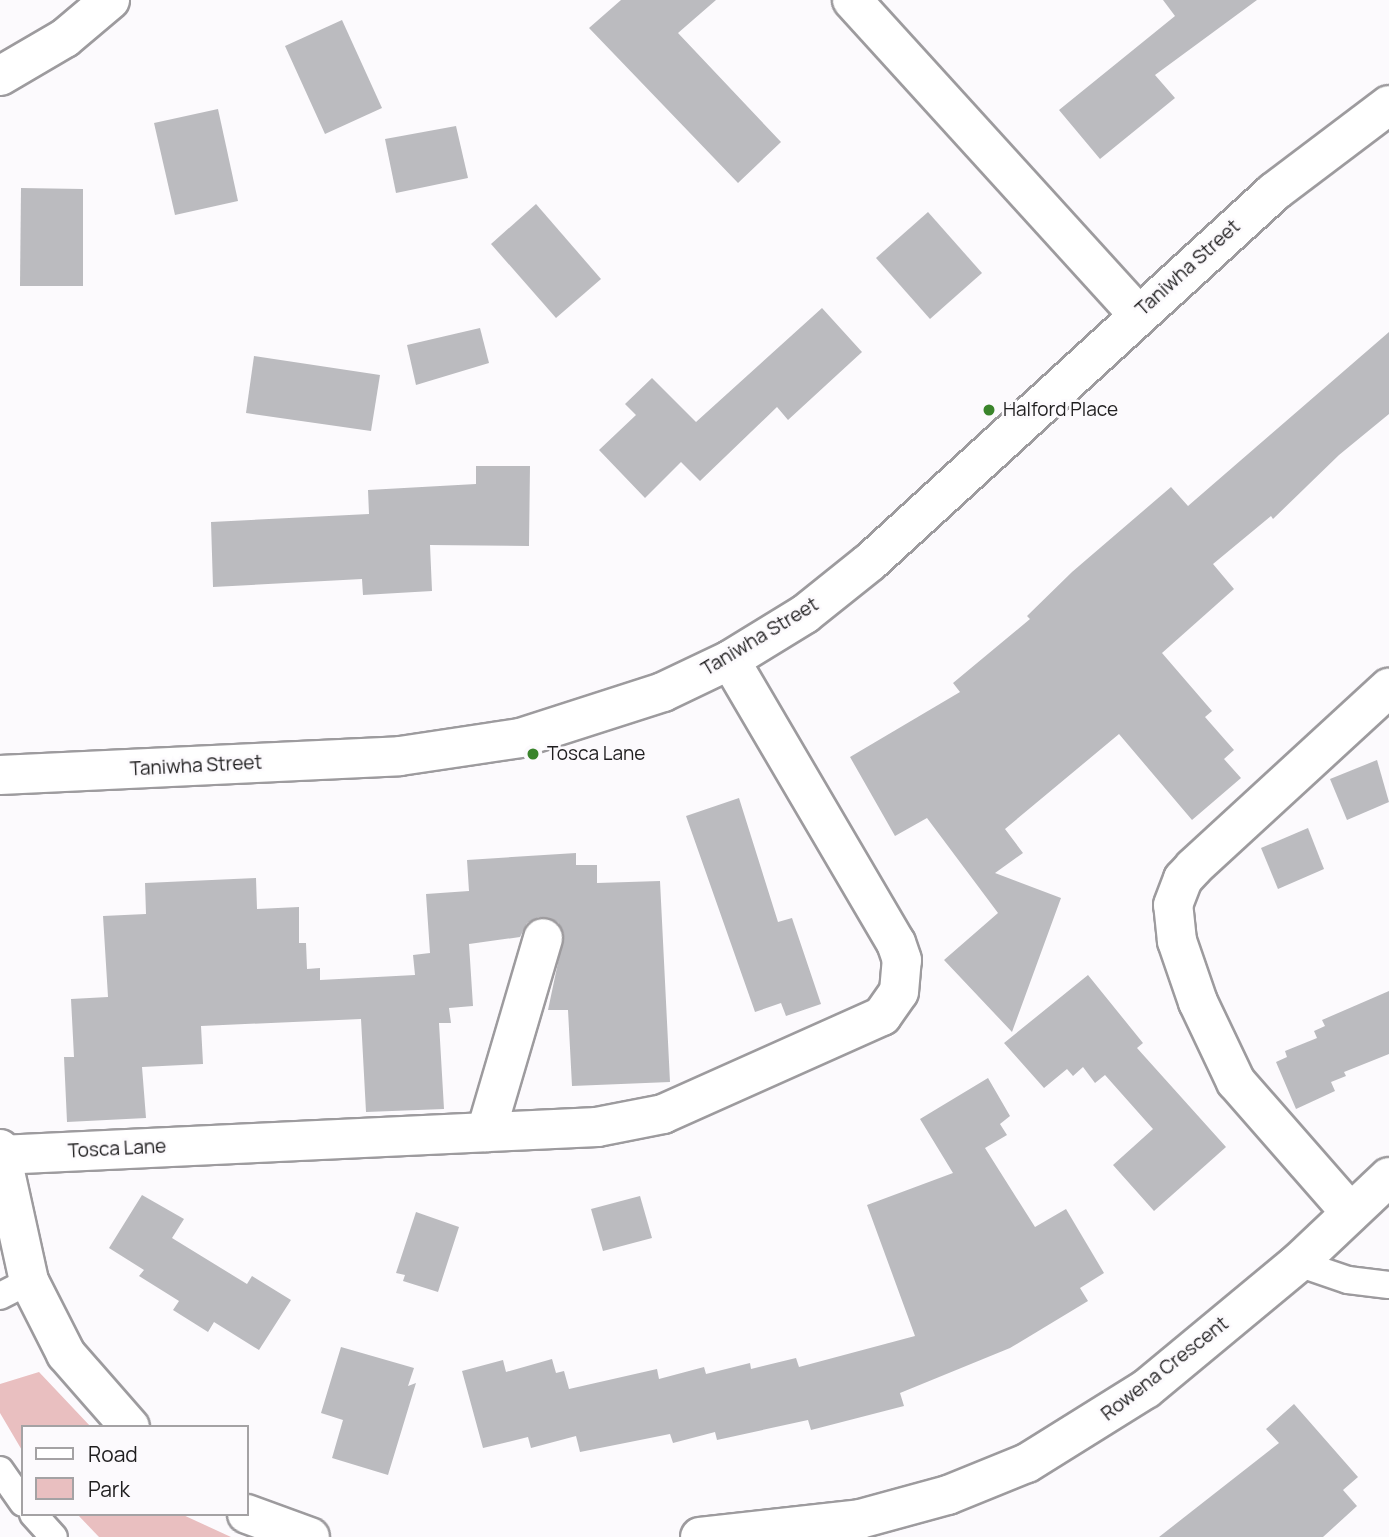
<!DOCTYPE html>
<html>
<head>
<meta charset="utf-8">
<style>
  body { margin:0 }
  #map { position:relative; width:1389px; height:1537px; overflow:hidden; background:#fcfafd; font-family:Manrope,sans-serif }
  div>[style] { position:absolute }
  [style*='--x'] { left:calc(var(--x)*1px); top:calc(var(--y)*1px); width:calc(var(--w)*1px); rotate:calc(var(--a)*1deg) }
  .green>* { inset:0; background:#e9bfc0 }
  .building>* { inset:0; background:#bbbbbf }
  .roads { filter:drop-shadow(2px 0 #9d9b9e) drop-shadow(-2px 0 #9d9b9e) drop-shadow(0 2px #9d9b9e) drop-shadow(0 -2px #9d9b9e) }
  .service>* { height:26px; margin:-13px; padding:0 13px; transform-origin:13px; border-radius:13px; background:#fff }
  .minor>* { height:38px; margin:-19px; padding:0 19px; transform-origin:19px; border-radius:19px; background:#fff }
  .secondary>* { height:38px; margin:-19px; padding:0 19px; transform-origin:19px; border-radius:19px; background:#fff }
  .dots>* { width:19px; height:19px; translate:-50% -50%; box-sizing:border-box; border:4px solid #fcfafd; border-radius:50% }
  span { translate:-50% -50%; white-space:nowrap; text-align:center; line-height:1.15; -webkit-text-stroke:5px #fcfafd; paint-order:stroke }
  .street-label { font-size:19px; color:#1f1e1f }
  .poi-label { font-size:19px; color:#1f1e1f }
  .left { translate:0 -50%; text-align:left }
  .legend { position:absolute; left:21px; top:1425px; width:228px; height:91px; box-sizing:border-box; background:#fcfafd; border:2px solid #a4a2a4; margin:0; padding:9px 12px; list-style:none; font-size:21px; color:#1f1e1f }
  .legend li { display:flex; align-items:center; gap:14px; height:35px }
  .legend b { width:35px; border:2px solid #a4a2a4 }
</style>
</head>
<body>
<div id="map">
  <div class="green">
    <div style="clip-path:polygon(39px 1372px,91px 1427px,23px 1427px,23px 1452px,0 1413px,0 1384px)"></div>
    <div style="clip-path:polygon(77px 1514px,181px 1514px,231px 1537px,99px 1537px)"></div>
  </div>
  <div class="building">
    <div style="clip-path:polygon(621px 0,716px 0,678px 33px,781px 142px,738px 183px,589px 28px)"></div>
    <div style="clip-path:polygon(1163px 0,1257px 0,1155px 75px,1175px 98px,1100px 159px,1059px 110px,1175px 16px)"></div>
    <div style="clip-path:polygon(342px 20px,382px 108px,325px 134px,285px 46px)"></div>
    <div style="clip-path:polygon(218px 109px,238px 201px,175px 215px,154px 123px)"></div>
    <div style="clip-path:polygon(456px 126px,468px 178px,396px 193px,385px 139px)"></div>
    <div style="clip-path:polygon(21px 188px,83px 189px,83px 286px,20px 286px)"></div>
    <div style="clip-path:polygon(536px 204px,601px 279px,556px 318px,491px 244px)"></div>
    <div style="clip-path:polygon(928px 212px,982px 273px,930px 319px,876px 258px)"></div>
    <div style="clip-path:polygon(822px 308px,862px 352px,788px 420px,777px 407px,700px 481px,681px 462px,645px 498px,599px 450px,636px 415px,625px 404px,652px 378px,696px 422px)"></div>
    <div style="clip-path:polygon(480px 328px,489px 363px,416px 385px,407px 345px)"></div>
    <div style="clip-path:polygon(1389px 332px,1389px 414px,1339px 455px,1273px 519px,1271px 516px,1213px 564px,1234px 589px,1162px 653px,1212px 711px,1205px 717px,1234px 750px,1224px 759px,1241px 778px,1192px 820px,1119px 734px,1005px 829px,1023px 853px,995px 873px,1061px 898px,1012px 1032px,944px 960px,998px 913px,927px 818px,895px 836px,850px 757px,960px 692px,953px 683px,1030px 619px,1027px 616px,1072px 572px,1171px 487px,1188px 506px)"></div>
    <div style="clip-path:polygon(254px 356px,380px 375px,371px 431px,246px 413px)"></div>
    <div style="clip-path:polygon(476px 466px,530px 466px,529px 546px,430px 545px,432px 591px,363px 595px,362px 579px,213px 587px,211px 522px,369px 514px,368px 490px,476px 484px)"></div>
    <div style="clip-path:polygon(1377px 760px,1389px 802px,1347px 820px,1330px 779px)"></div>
    <div style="clip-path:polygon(739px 798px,778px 922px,792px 918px,821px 1004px,786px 1016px,781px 1003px,755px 1012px,686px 816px)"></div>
    <div style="clip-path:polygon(1308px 828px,1324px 869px,1278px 889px,1261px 848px)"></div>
    <div style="clip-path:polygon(576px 853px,576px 865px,597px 865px,597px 883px,660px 881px,670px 1082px,572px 1086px,568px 1010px,548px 1010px,564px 934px,558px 922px,539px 917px,527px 923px,520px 937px,469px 944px,473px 1006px,449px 1008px,451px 1023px,439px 1023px,444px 1109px,366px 1112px,361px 1019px,201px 1026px,203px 1064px,142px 1067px,146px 1118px,67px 1122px,64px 1057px,74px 1057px,71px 999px,108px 997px,103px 916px,146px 914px,145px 883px,256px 878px,257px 909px,299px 907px,299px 943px,306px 943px,307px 969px,320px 968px,320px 980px,415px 975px,413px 955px,430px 953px,426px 894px,469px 891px,467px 860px)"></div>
    <div style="clip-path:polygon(1088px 975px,1143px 1043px,1137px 1048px,1226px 1147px,1154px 1211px,1113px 1165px,1153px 1129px,1105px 1075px,1095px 1083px,1083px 1067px,1073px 1076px,1067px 1069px,1044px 1088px,1004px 1043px)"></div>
    <div style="clip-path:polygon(1389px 991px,1389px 1054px,1344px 1072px,1346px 1076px,1331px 1082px,1335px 1091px,1296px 1109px,1276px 1062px,1287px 1057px,1285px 1051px,1317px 1038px,1314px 1031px,1325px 1026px,1322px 1020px)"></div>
    <div style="clip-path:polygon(988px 1078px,1010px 1116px,1000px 1124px,1007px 1135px,985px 1148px,1035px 1227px,1066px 1209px,1104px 1273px,1080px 1288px,1088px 1301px,1010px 1348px,900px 1393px,904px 1406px,811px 1430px,808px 1420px,717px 1440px,715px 1432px,673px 1443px,670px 1434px,580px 1452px,576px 1436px,531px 1448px,528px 1437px,483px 1448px,462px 1371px,503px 1360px,506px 1372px,552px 1359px,556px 1373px,564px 1371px,569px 1389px,657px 1369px,659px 1379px,704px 1367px,706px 1374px,750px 1363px,751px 1369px,796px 1358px,799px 1367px,915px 1336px,867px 1205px,953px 1173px,920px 1119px)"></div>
    <div style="clip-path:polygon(142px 1195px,184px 1219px,172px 1238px,247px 1284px,252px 1276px,291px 1300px,259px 1350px,214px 1322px,208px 1332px,173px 1310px,179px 1301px,139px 1276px,144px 1270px,109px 1248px)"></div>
    <div style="clip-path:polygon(640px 1196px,652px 1238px,603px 1251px,591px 1209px)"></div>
    <div style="clip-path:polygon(416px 1212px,459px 1227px,438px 1292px,403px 1281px,405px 1275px,396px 1273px)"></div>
    <div style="clip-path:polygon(341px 1347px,414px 1368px,408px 1386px,416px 1383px,388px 1475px,332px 1458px,343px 1420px,321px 1413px)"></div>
    <div style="clip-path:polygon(1294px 1404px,1358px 1477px,1343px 1490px,1357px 1506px,1323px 1537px,1159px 1537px,1279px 1443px,1266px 1429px)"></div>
  </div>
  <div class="roads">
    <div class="service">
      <div style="--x:1298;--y:1263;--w:53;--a:18.8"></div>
      <div style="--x:1348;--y:1280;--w:41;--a:7"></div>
      <div style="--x:0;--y:1296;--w:33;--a:-27"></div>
      <div style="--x:0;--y:1470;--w:40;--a:55.1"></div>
      <div style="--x:33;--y:1514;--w:31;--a:48"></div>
    </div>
    <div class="minor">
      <div style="--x:852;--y:0;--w:423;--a:47.7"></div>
      <div style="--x:0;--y:76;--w:75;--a:-30.3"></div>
      <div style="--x:65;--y:38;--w:59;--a:-40.2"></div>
      <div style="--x:486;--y:1132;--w:202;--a:-73.6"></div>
      <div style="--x:0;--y:1149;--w:135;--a:77.6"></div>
      <div style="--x:29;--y:1281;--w:82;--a:63.1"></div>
      <div style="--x:66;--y:1354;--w:97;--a:48.8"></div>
      <div style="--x:0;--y:1155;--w:598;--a:-2.69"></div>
      <div style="--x:597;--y:1127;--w:67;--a:-11.1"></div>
      <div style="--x:663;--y:1114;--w:240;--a:-24.1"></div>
      <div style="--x:882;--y:1016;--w:29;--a:-55"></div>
      <div style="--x:899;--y:992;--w:32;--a:-85"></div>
      <div style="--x:902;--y:960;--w:18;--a:-109"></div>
      <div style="--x:896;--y:943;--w:328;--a:-120.4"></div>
      <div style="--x:1350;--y:1212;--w:173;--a:-131.2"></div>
      <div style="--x:1236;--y:1082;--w:89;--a:-115.4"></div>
      <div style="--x:1198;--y:1002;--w:65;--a:-109"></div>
      <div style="--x:1177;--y:941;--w:36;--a:-96"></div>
      <div style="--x:1173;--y:905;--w:28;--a:-69"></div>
      <div style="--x:1183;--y:879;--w:16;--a:-47"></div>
      <div style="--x:1194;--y:867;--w:265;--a:-42.6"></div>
      <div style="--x:247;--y:1514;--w:67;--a:20.1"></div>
      <div style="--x:700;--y:1537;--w:161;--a:-6.4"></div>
      <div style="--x:860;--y:1519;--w:91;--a:-15.3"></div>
      <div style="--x:948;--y:1495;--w:85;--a:-22.1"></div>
      <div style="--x:1027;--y:1463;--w:140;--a:-31.9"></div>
      <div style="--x:1146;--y:1389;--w:197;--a:-39.7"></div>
      <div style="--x:1298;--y:1263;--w:125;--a:-43.4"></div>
    </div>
    <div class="secondary">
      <div style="--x:0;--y:775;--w:400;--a:-2.7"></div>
      <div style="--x:400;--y:756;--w:121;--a:-8.5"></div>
      <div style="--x:520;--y:738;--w:150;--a:-17.8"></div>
      <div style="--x:663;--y:692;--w:74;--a:-25.5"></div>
      <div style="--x:730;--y:660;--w:88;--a:-31.5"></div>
      <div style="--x:805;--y:614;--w:83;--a:-38.7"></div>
      <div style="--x:870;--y:562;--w:548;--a:-42.48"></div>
      <div style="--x:1274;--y:192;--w:144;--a:-37.1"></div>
    </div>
  </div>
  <div class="dots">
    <div style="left:989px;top:410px;background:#3a842b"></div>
    <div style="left:533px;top:754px;background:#3a842b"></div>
  </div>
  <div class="street-label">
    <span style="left:1188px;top:268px;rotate:-42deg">Taniwha Street</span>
    <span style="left:760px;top:637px;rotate:-31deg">Taniwha Street</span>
    <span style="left:196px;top:766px;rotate:-3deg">Taniwha Street</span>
    <span style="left:117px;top:1149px;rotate:-3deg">Tosca Lane</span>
    <span style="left:1165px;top:1369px;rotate:-38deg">Rowena Crescent</span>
  </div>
  <div class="poi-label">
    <span class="left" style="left:1003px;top:410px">Halford Place</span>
    <span class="left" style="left:547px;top:754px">Tosca Lane</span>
  </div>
  <ul class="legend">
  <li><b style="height:9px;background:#fff"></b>Road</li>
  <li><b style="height:19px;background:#e9bfc0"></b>Park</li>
  </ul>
</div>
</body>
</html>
